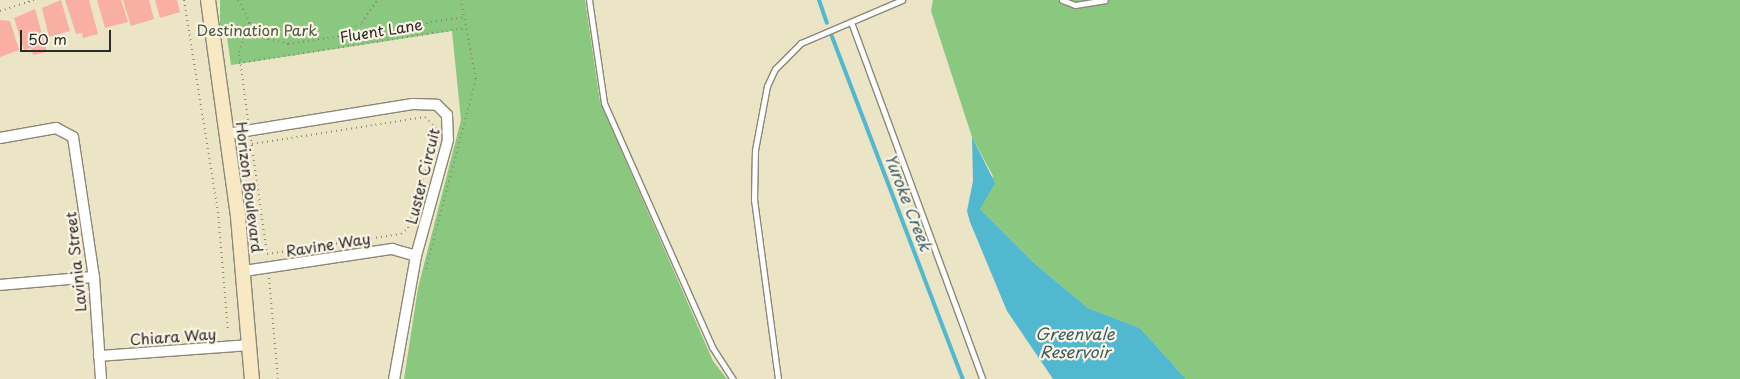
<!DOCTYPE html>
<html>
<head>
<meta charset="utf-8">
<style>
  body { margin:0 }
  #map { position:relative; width:1740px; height:379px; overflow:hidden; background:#ebe4c5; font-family:"Playpen Sans",sans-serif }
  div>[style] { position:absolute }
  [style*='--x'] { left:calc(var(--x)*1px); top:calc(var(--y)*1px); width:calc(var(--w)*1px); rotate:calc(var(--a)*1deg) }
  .green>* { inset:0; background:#8ac87f }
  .water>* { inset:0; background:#51b8d0 }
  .stream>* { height:4px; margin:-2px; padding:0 2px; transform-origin:2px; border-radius:2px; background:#51b8d0 }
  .building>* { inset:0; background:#f9afa2 }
  .path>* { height:2px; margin-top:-1px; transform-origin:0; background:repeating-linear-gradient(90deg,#8b8878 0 1px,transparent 0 5px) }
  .roads { filter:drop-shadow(1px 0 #8b8878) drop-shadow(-1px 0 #8b8878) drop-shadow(0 1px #8b8878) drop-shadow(0 -1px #8b8878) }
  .lane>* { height:5px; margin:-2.5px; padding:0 2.5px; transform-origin:2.5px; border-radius:2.5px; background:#fff }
  .street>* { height:10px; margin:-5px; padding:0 5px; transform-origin:5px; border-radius:5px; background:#fff }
  .secondary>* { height:14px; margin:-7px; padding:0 7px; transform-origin:7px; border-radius:7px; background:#f8e8c3 }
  span { translate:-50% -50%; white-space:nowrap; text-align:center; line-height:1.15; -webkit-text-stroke:4.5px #fcf5e5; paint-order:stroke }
  .park-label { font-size:15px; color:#485a44 }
  .street-label { font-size:15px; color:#2b2b2b }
  .water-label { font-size:16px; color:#385c65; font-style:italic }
  .scale { position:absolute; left:20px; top:30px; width:91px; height:22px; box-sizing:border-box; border:2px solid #2b2b2b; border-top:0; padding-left:6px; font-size:15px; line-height:18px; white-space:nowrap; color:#2b2b2b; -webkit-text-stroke:4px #fcf5e5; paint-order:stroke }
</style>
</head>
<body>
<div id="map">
  <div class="green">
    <div style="clip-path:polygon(220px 0,585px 0,600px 102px,713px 361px,727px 379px,404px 379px,418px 288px,461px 120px,452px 31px,231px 65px,226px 31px,220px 27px)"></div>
    <div style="clip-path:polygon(933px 0,1740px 0,1740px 379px,1186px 379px,1140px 328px,1088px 308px,1033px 262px,980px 209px,993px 176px,972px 137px,931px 11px)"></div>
  </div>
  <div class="water">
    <div style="clip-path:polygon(972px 137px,995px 183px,980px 209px,1033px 262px,1088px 308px,1140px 328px,1186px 379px,1053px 379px,1007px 311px,970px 222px,967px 211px,973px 181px)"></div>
  </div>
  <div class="stream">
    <div style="--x:819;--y:0;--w:24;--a:71"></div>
    <div style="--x:831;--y:34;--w:369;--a:69.1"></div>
  </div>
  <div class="building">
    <div style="clip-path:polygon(61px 0,70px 31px,49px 37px,42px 8px)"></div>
    <div style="clip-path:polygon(65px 0,89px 0,98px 34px,83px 38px,82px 33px,76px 34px)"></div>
    <div style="clip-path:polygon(97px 0,121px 0,128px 22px,105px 28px)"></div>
    <div style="clip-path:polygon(123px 0,149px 0,154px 19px,131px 26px)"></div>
    <div style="clip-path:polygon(155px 0,177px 0,180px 12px,160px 18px)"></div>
    <div style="clip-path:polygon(35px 9px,47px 52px,33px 55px,31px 48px,24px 50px,14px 18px)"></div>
    <div style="clip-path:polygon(0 20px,10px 21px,19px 50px,0 57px)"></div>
  </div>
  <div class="path">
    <div style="--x:184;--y:0;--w:215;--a:80.9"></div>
    <div style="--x:218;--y:212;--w:120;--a:85.2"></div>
    <div style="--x:238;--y:0;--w:30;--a:62"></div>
    <div style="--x:252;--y:26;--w:21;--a:39"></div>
    <div style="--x:268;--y:39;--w:21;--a:14"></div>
    <div style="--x:288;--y:44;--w:179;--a:-8.7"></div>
    <div style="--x:0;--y:11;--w:36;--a:-18"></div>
    <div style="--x:338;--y:37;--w:28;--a:-30"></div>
    <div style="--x:362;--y:23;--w:27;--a:-57"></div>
    <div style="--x:239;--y:63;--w:230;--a:-8.8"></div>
    <div style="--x:248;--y:120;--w:69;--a:-97.5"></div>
    <div style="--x:239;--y:52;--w:31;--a:-71"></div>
    <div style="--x:251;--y:140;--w:115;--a:82"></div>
    <div style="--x:252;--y:144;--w:175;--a:-8.9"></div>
    <div style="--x:425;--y:117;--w:16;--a:45"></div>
    <div style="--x:267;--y:254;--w:135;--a:-8.5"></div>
    <div style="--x:401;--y:234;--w:9;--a:-41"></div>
    <div style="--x:408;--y:228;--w:97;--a:-73.2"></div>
    <div style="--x:426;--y:269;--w:196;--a:-75.3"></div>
    <div style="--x:476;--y:79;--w:80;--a:-100.8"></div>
    <div style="--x:269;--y:278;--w:101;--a:84.9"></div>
  </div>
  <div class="roads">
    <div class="lane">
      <div style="--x:589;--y:0;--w:104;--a:81.7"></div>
      <div style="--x:604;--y:103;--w:267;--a:66.1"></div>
      <div style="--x:712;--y:347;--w:38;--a:57"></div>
      <div style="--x:1062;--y:0;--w:14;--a:21"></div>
      <div style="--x:1075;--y:5;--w:30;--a:-9"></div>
      <div style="--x:851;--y:22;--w:380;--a:69.8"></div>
      <div style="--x:778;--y:379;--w:181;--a:-97.6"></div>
      <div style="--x:754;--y:200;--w:50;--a:-88.9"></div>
      <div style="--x:755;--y:150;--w:65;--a:-79.4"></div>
      <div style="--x:767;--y:86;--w:19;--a:-65"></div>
      <div style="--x:775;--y:69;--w:37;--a:-45"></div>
      <div style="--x:801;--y:43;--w:110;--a:-23.1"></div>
    </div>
    <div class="street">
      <div style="--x:227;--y:134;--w:188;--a:-9.2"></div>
      <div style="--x:413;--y:104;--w:24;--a:2"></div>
      <div style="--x:437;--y:105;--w:14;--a:45"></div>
      <div style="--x:447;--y:115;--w:25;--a:88"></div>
      <div style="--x:448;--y:140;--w:120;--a:105.4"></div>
      <div style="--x:416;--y:256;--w:125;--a:100.1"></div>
      <div style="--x:0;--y:138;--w:57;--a:-10.1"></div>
      <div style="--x:56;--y:128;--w:19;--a:28"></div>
      <div style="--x:73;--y:137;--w:142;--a:81.5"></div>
      <div style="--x:94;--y:277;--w:102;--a:86.1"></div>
      <div style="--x:244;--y:271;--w:150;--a:-8.5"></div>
      <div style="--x:392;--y:249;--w:25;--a:16"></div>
      <div style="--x:0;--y:285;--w:94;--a:-4.9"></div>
      <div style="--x:99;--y:356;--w:150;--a:-4.2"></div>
    </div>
    <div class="secondary">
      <div style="--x:208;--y:0;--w:219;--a:82.1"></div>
      <div style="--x:238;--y:217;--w:163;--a:85.1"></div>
    </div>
  </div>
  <div class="park-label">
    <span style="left:257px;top:30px">Destination Park</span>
  </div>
  <div class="street-label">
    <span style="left:381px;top:30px;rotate:-9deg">Fluent Lane</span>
    <span style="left:422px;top:176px;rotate:-76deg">Luster Circuit</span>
    <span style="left:250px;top:187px;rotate:83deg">Horizon Boulevard</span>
    <span style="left:328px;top:244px;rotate:-9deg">Ravine Way</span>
    <span style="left:75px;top:262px;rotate:-96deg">Lavinia Street</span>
    <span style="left:173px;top:336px;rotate:-4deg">Chiara Way</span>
  </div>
  <div class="water-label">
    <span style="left:909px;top:202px;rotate:69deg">Yuroke Creek</span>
    <span style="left:1075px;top:342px">Greenvale<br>Reservoir</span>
  </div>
  <div class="scale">50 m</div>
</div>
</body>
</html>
